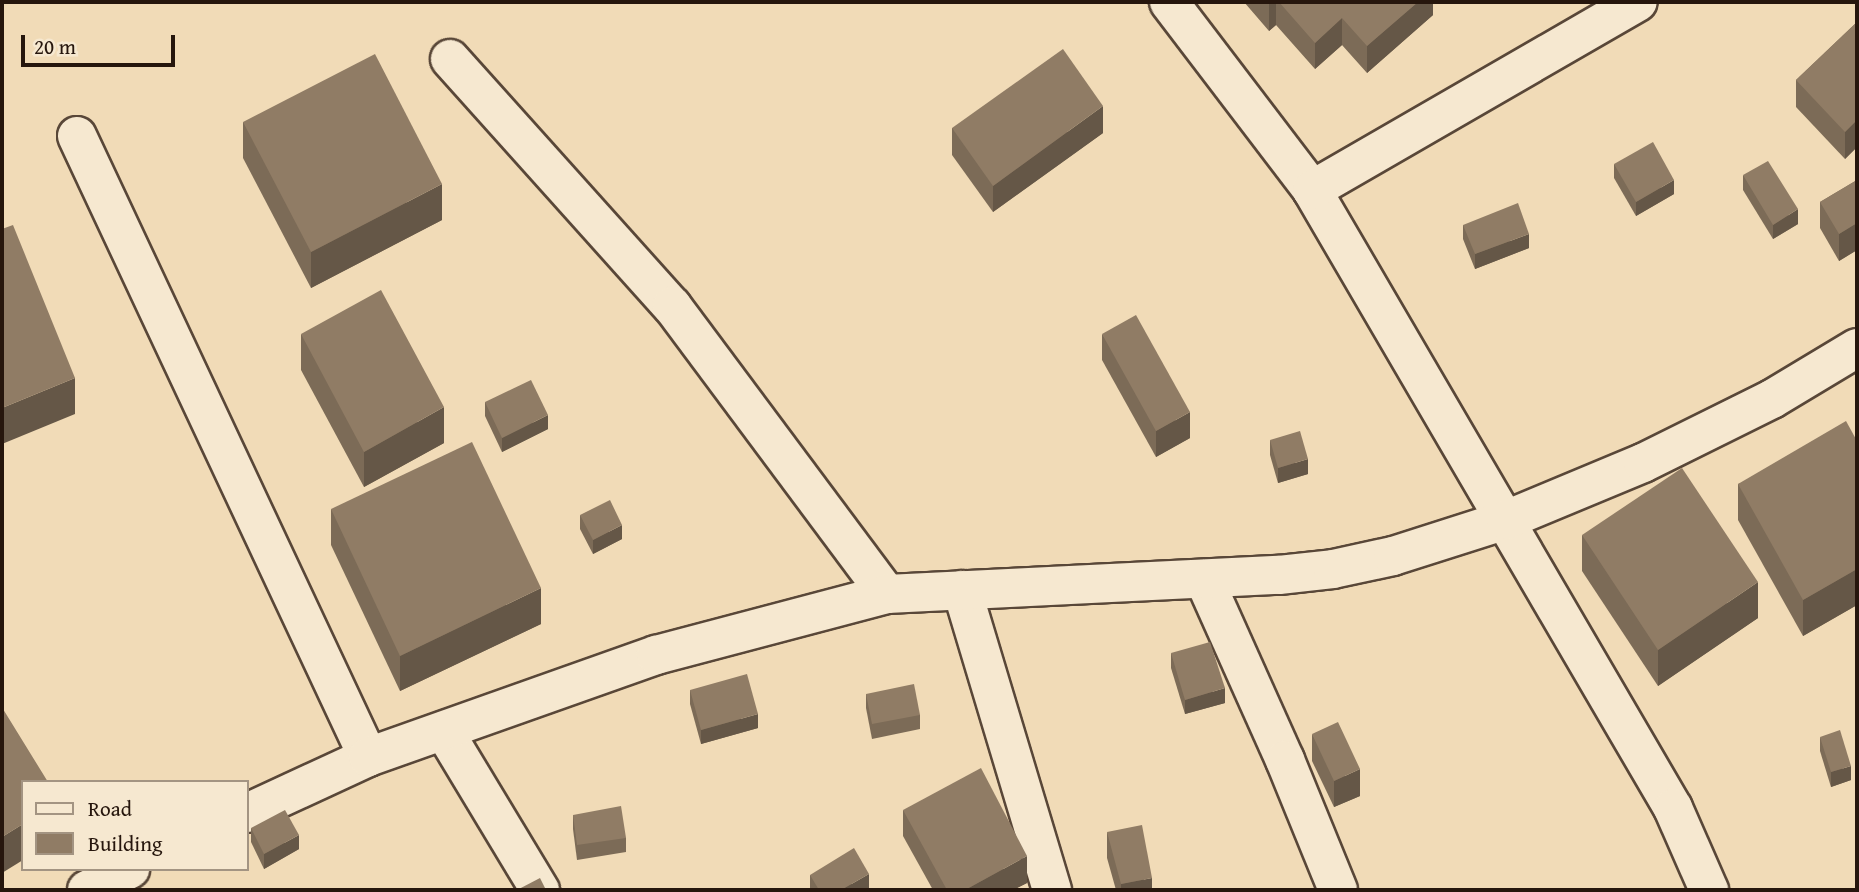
<!DOCTYPE html>
<html>
<head>
<meta charset="utf-8">
<style>
  body { margin:0 }
  #map { position:relative; width:1859px; height:892px; overflow:hidden; background:#f1dbb7; font-family:"Gentium Book Plus",serif }
  div>[style] { position:absolute }
  [style*='--x'] { left:calc(var(--x)*1px); top:calc(var(--y)*1px); width:calc(var(--w)*1px); rotate:calc(var(--a)*1deg) }
  .roads { filter:drop-shadow(2px 0 #594738) drop-shadow(-2px 0 #594738) drop-shadow(0 2px #594738) drop-shadow(0 -2px #594738) }
  .minor>* { height:38px; margin:-19px; padding:0 19px; transform-origin:19px; border-radius:19px; background:#f6e8d0 }
  .wall>* { inset:0; background:#7c6b57 }
  .shaded-wall>* { inset:0; background:#655747 }
  .building>* { inset:0; background:#907c65 }
  span { translate:-50% -50%; white-space:nowrap; text-align:center; line-height:1.15; -webkit-text-stroke:7px #f6e8d0; paint-order:stroke }
  .frame { position:absolute; inset:0; border:4px solid #26160d; pointer-events:none }
  .legend { position:absolute; left:21px; top:780px; width:228px; height:91px; box-sizing:border-box; background:#f6e8d0; border:2px solid #a39482; margin:0; padding:9px 12px; list-style:none; font-size:21px; color:#26160d }
  .legend li { display:flex; align-items:center; gap:14px; height:35px }
  .legend b { width:35px; border:2px solid #a39482 }
  .scale { position:absolute; left:21px; top:35px; width:154px; height:32px; box-sizing:border-box; border:4px solid #26160d; border-top:0; padding-left:9px; font-size:21px; line-height:24px; white-space:nowrap; color:#26160d; -webkit-text-stroke:5px #f6e8d0; paint-order:stroke }
</style>
</head>
<body>
<div id="map">
  <div class="roads">
    <div class="minor">
      <div style="--x:1169;--y:2;--w:236;--a:52.7"></div>
      <div style="--x:1312;--y:190;--w:716;--a:59.71"></div>
      <div style="--x:1673;--y:808;--w:90;--a:66.3"></div>
      <div style="--x:450;--y:59;--w:332;--a:48.1"></div>
      <div style="--x:672;--y:306;--w:359;--a:53.3"></div>
      <div style="--x:77;--y:136;--w:686;--a:64.89"></div>
      <div style="--x:1312;--y:190;--w:376;--a:-30"></div>
      <div style="--x:1204;--y:579;--w:198;--a:65.9"></div>
      <div style="--x:1285;--y:760;--w:140;--a:67.8"></div>
      <div style="--x:962;--y:590;--w:313;--a:73.3"></div>
      <div style="--x:444;--y:731;--w:186;--a:58.9"></div>
      <div style="--x:247;--y:813;--w:133;--a:-24.8"></div>
      <div style="--x:368;--y:757;--w:306;--a:-19.5"></div>
      <div style="--x:656;--y:655;--w:239;--a:-14.8"></div>
      <div style="--x:887;--y:594;--w:392;--a:-2.8"></div>
      <div style="--x:1279;--y:575;--w:54;--a:-6.3"></div>
      <div style="--x:1333;--y:569;--w:61;--a:-12.2"></div>
      <div style="--x:1393;--y:556;--w:119;--a:-17.7"></div>
      <div style="--x:1506;--y:520;--w:148;--a:-22.6"></div>
      <div style="--x:1643;--y:463;--w:144;--a:-26.4"></div>
      <div style="--x:1772;--y:399;--w:99;--a:-31"></div>
      <div style="--x:87;--y:890;--w:48;--a:-26"></div>
    </div>
  </div>
  <div class="wall">
    <div style="clip-path:polygon(1244px 2px,1433px 2px,1433px 15px,1367px 73px,1342px 45px,1315px 69px,1276px 25px,1269px 31px)"></div>
    <div style="clip-path:polygon(1857px 22px,1857px 147px,1845px 159px,1796px 107px,1796px 80px)"></div>
    <div style="clip-path:polygon(243px 122px,442px 220px,311px 288px,243px 158px)"></div>
    <div style="clip-path:polygon(952px 128px,1103px 133px,993px 212px,952px 155px)"></div>
    <div style="clip-path:polygon(1614px 164px,1674px 194px,1636px 216px,1614px 178px)"></div>
    <div style="clip-path:polygon(1743px 175px,1798px 224px,1773px 239px,1743px 190px)"></div>
    <div style="clip-path:polygon(1857px 180px,1857px 250px,1839px 261px,1820px 228px,1820px 202px)"></div>
    <div style="clip-path:polygon(1463px 225px,1529px 248px,1475px 269px,1463px 239px)"></div>
    <div style="clip-path:polygon(301px 334px,444px 443px,364px 487px,301px 370px)"></div>
    <div style="clip-path:polygon(1102px 334px,1190px 438px,1156px 457px,1102px 360px)"></div>
    <div style="clip-path:polygon(485px 402px,548px 429px,502px 452px,485px 416px)"></div>
    <div style="clip-path:polygon(1270px 440px,1308px 474px,1278px 483px,1270px 455px)"></div>
    <div style="clip-path:polygon(1857px 441px,1857px 605px,1803px 636px,1738px 520px,1738px 484px)"></div>
    <div style="clip-path:polygon(331px 509px,541px 624px,400px 691px,331px 545px)"></div>
    <div style="clip-path:polygon(580px 515px,622px 539px,593px 554px,580px 529px)"></div>
    <div style="clip-path:polygon(1582px 535px,1758px 618px,1658px 686px,1582px 571px)"></div>
    <div style="clip-path:polygon(1171px 653px,1225px 703px,1185px 714px,1171px 668px)"></div>
    <div style="clip-path:polygon(690px 690px,758px 728px,701px 744px,690px 704px)"></div>
    <div style="clip-path:polygon(866px 694px,920px 715px,920px 729px,872px 739px,866px 708px)"></div>
    <div style="clip-path:polygon(1312px 734px,1360px 796px,1334px 807px,1312px 761px)"></div>
    <div style="clip-path:polygon(1820px 737px,1851px 780px,1831px 787px,1820px 751px)"></div>
    <div style="clip-path:polygon(903px 810px,1027px 883px,1013px 890px,933px 890px,903px 836px)"></div>
    <div style="clip-path:polygon(573px 815px,626px 838px,626px 852px,577px 860px,573px 829px)"></div>
    <div style="clip-path:polygon(251px 828px,299px 849px,264px 869px,251px 842px)"></div>
    <div style="clip-path:polygon(1107px 832px,1152px 890px,1116px 890px,1107px 858px)"></div>
    <div style="clip-path:polygon(810px 875px,869px 888px,865px 890px,810px 890px)"></div>
  </div>
  <div class="shaded-wall">
    <div style="clip-path:polygon(1272px 2px,1276px 2px,1276px 25px,1269px 31px,1269px 4px)"></div>
    <div style="clip-path:polygon(1418px 2px,1433px 2px,1433px 15px,1367px 73px,1367px 46px)"></div>
    <div style="clip-path:polygon(1342px 18px,1342px 45px,1315px 69px,1315px 43px)"></div>
    <div style="clip-path:polygon(1103px 106px,1103px 133px,993px 212px,993px 186px)"></div>
    <div style="clip-path:polygon(1857px 120px,1857px 147px,1845px 159px,1845px 132px)"></div>
    <div style="clip-path:polygon(1674px 180px,1674px 194px,1636px 216px,1636px 202px)"></div>
    <div style="clip-path:polygon(442px 184px,442px 220px,311px 288px,311px 252px)"></div>
    <div style="clip-path:polygon(1798px 209px,1798px 224px,1773px 239px,1773px 225px)"></div>
    <div style="clip-path:polygon(1857px 223px,1857px 250px,1839px 261px,1839px 234px)"></div>
    <div style="clip-path:polygon(1529px 234px,1529px 248px,1475px 269px,1475px 254px)"></div>
    <div style="clip-path:polygon(75px 378px,75px 414px,2px 444px,2px 408px)"></div>
    <div style="clip-path:polygon(444px 407px,444px 443px,364px 487px,364px 452px)"></div>
    <div style="clip-path:polygon(1190px 412px,1190px 438px,1156px 457px,1156px 431px)"></div>
    <div style="clip-path:polygon(548px 415px,548px 429px,502px 452px,502px 438px)"></div>
    <div style="clip-path:polygon(1308px 459px,1308px 474px,1278px 483px,1278px 468px)"></div>
    <div style="clip-path:polygon(622px 525px,622px 539px,593px 554px,593px 540px)"></div>
    <div style="clip-path:polygon(1857px 569px,1857px 605px,1803px 636px,1803px 600px)"></div>
    <div style="clip-path:polygon(1758px 582px,1758px 618px,1658px 686px,1658px 650px)"></div>
    <div style="clip-path:polygon(541px 588px,541px 624px,400px 691px,400px 656px)"></div>
    <div style="clip-path:polygon(1225px 688px,1225px 703px,1185px 714px,1185px 700px)"></div>
    <div style="clip-path:polygon(758px 714px,758px 728px,701px 744px,701px 730px)"></div>
    <div style="clip-path:polygon(1851px 766px,1851px 780px,1831px 787px,1831px 772px)"></div>
    <div style="clip-path:polygon(1360px 769px,1360px 796px,1334px 807px,1334px 781px)"></div>
    <div style="clip-path:polygon(23px 824px,23px 860px,2px 873px,2px 837px)"></div>
    <div style="clip-path:polygon(299px 835px,299px 849px,264px 869px,264px 854px)"></div>
    <div style="clip-path:polygon(1027px 856px,1027px 883px,1013px 890px,965px 890px)"></div>
    <div style="clip-path:polygon(869px 874px,869px 888px,865px 890px,841px 890px)"></div>
    <div style="clip-path:polygon(1152px 878px,1152px 890px,1121px 890px,1121px 884px)"></div>
  </div>
  <div class="building">
    <div style="clip-path:polygon(1279px 2px,1418px 2px,1367px 46px,1342px 18px,1315px 43px)"></div>
    <div style="clip-path:polygon(1857px 22px,1857px 120px,1845px 132px,1796px 80px)"></div>
    <div style="clip-path:polygon(1063px 49px,1103px 106px,993px 186px,952px 128px)"></div>
    <div style="clip-path:polygon(375px 54px,442px 184px,311px 252px,243px 122px)"></div>
    <div style="clip-path:polygon(1653px 142px,1674px 180px,1636px 202px,1614px 164px)"></div>
    <div style="clip-path:polygon(1768px 161px,1798px 209px,1773px 225px,1743px 175px)"></div>
    <div style="clip-path:polygon(1857px 180px,1857px 223px,1839px 234px,1820px 202px)"></div>
    <div style="clip-path:polygon(1518px 203px,1529px 234px,1475px 254px,1463px 225px)"></div>
    <div style="clip-path:polygon(13px 225px,75px 378px,2px 408px,2px 229px)"></div>
    <div style="clip-path:polygon(381px 290px,444px 407px,364px 452px,301px 334px)"></div>
    <div style="clip-path:polygon(1136px 315px,1190px 412px,1156px 431px,1102px 334px)"></div>
    <div style="clip-path:polygon(531px 380px,548px 415px,502px 438px,485px 402px)"></div>
    <div style="clip-path:polygon(1846px 421px,1857px 441px,1857px 569px,1803px 600px,1738px 484px)"></div>
    <div style="clip-path:polygon(1300px 431px,1308px 459px,1278px 468px,1270px 440px)"></div>
    <div style="clip-path:polygon(472px 442px,541px 588px,400px 656px,331px 509px)"></div>
    <div style="clip-path:polygon(1682px 468px,1758px 582px,1658px 650px,1582px 535px)"></div>
    <div style="clip-path:polygon(610px 500px,622px 525px,593px 540px,580px 515px)"></div>
    <div style="clip-path:polygon(1210px 642px,1225px 688px,1185px 700px,1171px 653px)"></div>
    <div style="clip-path:polygon(747px 674px,758px 714px,701px 730px,690px 690px)"></div>
    <div style="clip-path:polygon(914px 684px,920px 715px,872px 724px,866px 694px)"></div>
    <div style="clip-path:polygon(3px 709px,48px 782px,23px 782px,23px 824px,2px 837px,2px 710px)"></div>
    <div style="clip-path:polygon(1338px 722px,1360px 769px,1334px 781px,1312px 734px)"></div>
    <div style="clip-path:polygon(1840px 730px,1851px 766px,1831px 772px,1820px 737px)"></div>
    <div style="clip-path:polygon(981px 768px,1027px 856px,965px 890px,947px 890px,903px 810px)"></div>
    <div style="clip-path:polygon(621px 806px,626px 838px,577px 845px,573px 815px)"></div>
    <div style="clip-path:polygon(285px 810px,299px 835px,264px 854px,251px 828px)"></div>
    <div style="clip-path:polygon(1142px 825px,1152px 878px,1121px 884px,1107px 832px)"></div>
    <div style="clip-path:polygon(854px 848px,869px 874px,841px 890px,819px 890px,810px 875px)"></div>
    <div style="clip-path:polygon(540px 878px,546px 890px,517px 890px)"></div>
  </div>
  <div class="frame"></div>
  <ul class="legend">
  <li><b style="height:9px;background:#f6e8d0"></b>Road</li>
  <li><b style="height:19px;background:#907c65"></b>Building</li>
  </ul>
  <div class="scale">20 m</div>
</div>
</body>
</html>
